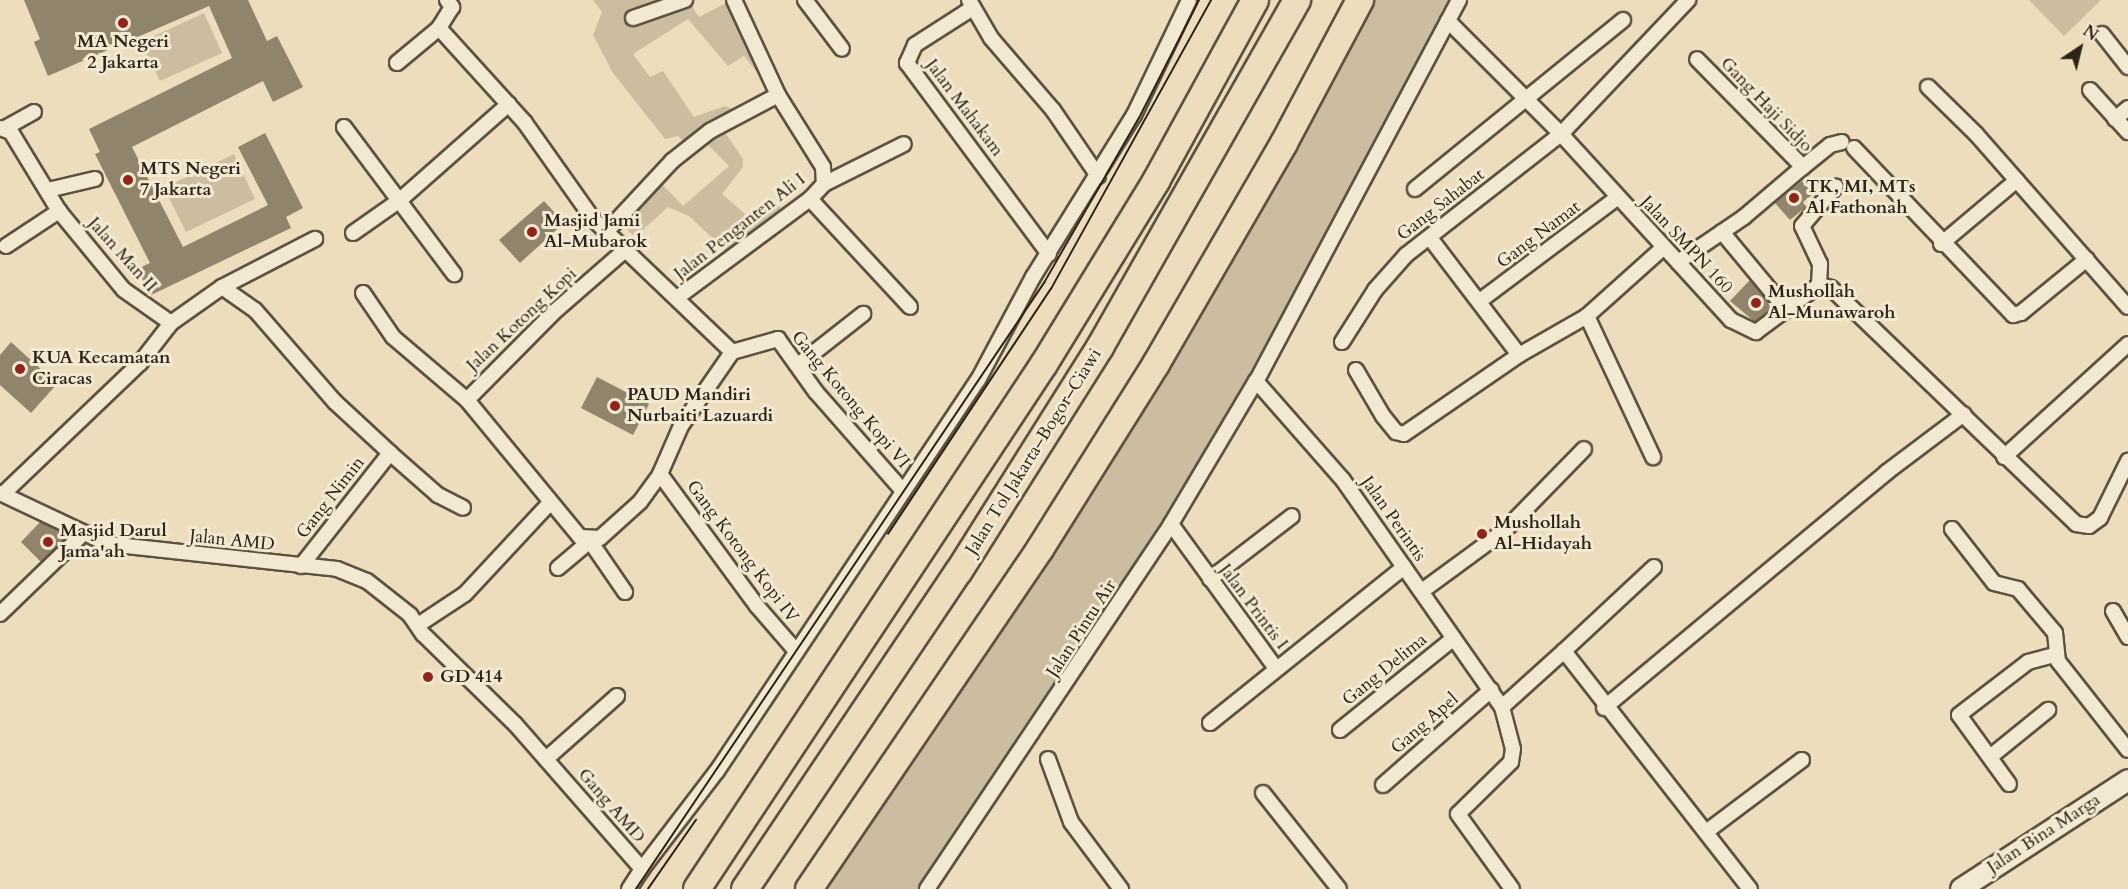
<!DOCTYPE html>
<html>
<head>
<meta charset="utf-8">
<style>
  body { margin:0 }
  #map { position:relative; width:2128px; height:889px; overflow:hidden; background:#edddbc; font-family:Cardo,serif }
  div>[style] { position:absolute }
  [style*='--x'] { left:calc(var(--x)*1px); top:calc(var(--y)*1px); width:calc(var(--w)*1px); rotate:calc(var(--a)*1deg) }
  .green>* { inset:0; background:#ccbda0 }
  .building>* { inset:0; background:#91846d }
  .roads { filter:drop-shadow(2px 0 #5d5241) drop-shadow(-2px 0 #5d5241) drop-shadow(0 2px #5d5241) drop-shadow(0 -2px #5d5241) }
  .street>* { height:14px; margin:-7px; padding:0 7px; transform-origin:7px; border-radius:7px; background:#f3e9d3 }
  .secondary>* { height:20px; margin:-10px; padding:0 10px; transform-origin:10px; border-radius:10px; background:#f3e9d3 }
  .highway>* { height:26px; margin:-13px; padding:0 13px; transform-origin:13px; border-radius:13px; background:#edddbc }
  .tram>* { height:1.5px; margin:-0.75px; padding:0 0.75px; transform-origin:0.75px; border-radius:0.75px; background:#2d2318 }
  .dots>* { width:16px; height:16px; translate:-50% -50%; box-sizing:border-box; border:3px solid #f3e9d3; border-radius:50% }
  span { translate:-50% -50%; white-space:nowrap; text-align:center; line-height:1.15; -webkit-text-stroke:6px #f3e9d3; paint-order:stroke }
  .poi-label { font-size:18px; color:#2d2318; font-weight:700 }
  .left { translate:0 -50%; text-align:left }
  .street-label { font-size:18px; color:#2d2318 }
  .north { position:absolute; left:2050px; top:18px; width:60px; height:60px; -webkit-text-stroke:4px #f3e9d3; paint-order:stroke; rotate:35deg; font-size:16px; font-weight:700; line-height:24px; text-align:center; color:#2d2318 }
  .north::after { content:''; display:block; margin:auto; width:21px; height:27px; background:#2d2318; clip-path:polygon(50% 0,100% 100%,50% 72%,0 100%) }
</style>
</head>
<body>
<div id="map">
  <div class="green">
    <div style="clip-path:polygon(593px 0,688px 0,699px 17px,732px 0,787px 95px,779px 99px,744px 56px,728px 66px,688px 19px,633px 54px,650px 77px,663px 71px,694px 117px,725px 106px,737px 111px,724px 131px,743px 159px,743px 167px,722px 194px,751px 219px,770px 197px,785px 212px,727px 252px,689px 216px,668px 207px,635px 237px,619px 222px,661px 183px,683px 206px,729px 166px,703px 140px,691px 150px,678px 136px,665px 139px,613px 73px,593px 35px,602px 12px)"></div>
    <div style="clip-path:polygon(1358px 0,1457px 0,1171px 524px,927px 889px,807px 889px,1156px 364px)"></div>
    <div style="clip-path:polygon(2029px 0,2101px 0,2064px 36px)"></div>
    <div style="clip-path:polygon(204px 13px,222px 53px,160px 81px,141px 42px)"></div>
    <div style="clip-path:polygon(234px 154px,255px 199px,186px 232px,164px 188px)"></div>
  </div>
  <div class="building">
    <div style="clip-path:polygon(24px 0,248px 0,267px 41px,277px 36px,303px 87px,273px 102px,263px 81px,132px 147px,183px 247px,268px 205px,238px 147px,265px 133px,303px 208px,286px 217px,291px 228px,151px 295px,137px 269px,150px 263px,95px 154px,100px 152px,89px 129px,232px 58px,209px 6px,48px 76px,34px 42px,40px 39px)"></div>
    <div style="clip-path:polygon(1802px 181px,1813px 194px,1803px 202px,1806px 207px,1790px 220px,1775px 203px)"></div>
    <div style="clip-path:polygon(544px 201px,564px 223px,520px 263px,499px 240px)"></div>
    <div style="clip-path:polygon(1750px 280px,1773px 308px,1755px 322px,1730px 301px)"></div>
    <div style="clip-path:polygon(11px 342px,57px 384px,31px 413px,0 385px,0 355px)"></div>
    <div style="clip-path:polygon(597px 377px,649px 404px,633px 435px,581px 408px)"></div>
    <div style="clip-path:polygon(40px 522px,69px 535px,41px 562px,21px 542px)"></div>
  </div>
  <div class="roads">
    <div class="street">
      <div style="--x:447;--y:0;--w:9;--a:54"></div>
      <div style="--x:452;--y:7;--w:25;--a:122"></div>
      <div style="--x:439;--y:28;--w:128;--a:47.8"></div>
      <div style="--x:525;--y:123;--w:118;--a:54.7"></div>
      <div style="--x:593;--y:219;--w:192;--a:43.7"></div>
      <div style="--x:734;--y:0;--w:105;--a:65.1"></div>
      <div style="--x:778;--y:95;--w:85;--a:58"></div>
      <div style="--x:823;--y:167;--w:17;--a:87"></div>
      <div style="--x:805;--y:0;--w:61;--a:52.9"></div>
      <div style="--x:969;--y:0;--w:44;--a:59.9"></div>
      <div style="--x:991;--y:38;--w:95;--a:49.3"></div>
      <div style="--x:1053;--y:110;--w:80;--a:55.7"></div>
      <div style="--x:1459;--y:0;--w:432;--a:118"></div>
      <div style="--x:1256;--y:381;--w:132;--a:48.7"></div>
      <div style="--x:1343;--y:480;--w:277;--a:55"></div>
      <div style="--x:1502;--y:707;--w:84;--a:-42.1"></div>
      <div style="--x:1564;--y:651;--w:302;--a:52"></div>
      <div style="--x:971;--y:9;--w:67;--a:147.3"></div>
      <div style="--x:915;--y:45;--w:20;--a:114"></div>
      <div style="--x:907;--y:63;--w:238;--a:53.4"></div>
      <div style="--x:633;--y:18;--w:55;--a:-19.1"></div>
      <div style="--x:1448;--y:21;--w:160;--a:45"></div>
      <div style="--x:1561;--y:134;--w:252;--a:47.6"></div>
      <div style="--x:1731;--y:320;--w:28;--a:26"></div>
      <div style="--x:1756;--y:332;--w:79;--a:-36.7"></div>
      <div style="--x:1819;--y:285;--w:12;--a:14"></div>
      <div style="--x:1831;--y:288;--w:340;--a:43.9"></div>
      <div style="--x:2076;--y:524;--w:13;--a:9"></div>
      <div style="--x:2089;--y:526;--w:14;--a:-36"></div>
      <div style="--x:2100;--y:518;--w:64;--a:-63.8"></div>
      <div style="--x:2102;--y:34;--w:42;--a:51.8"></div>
      <div style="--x:397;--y:63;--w:55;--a:-39.8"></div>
      <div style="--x:1928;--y:87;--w:67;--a:44.4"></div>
      <div style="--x:1976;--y:134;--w:230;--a:48.7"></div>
      <div style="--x:2090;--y:90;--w:57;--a:47.9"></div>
      <div style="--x:2115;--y:119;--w:17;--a:-40"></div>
      <div style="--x:344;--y:127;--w:184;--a:53.2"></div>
      <div style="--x:0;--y:128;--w:12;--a:20"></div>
      <div style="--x:11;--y:132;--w:92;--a:58.7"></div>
      <div style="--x:59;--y:211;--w:102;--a:50.6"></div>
      <div style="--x:124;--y:290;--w:57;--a:35.1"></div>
      <div style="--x:171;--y:323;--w:62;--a:-35.2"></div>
      <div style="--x:222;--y:287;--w:105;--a:-27.3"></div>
      <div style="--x:5;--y:128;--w:33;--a:-29"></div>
      <div style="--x:1854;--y:148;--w:231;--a:46.4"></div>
      <div style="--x:2013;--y:315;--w:8;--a:-14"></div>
      <div style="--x:2021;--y:313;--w:85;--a:-39.3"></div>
      <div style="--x:1803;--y:167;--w:35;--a:-39"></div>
      <div style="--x:1830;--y:145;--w:12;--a:-14"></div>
      <div style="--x:824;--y:184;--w:89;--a:-26.6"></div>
      <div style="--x:1415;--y:189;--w:268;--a:-39.1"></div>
      <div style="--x:48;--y:190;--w:48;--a:-13.2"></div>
      <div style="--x:810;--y:199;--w:147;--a:47.2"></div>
      <div style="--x:607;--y:231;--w:96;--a:-47.1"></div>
      <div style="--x:672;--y:161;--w:48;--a:-38.3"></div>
      <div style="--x:710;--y:131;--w:77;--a:-27.9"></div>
      <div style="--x:1722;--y:232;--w:99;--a:50.3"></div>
      <div style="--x:353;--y:233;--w:57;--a:-35.1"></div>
      <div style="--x:400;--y:200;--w:145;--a:-41.4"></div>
      <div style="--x:1430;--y:238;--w:147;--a:52.7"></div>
      <div style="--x:1941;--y:244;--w:99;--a:-40.1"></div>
      <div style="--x:6;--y:246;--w:64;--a:-33.4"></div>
      <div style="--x:624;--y:251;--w:94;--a:138.9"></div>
      <div style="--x:553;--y:313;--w:122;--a:134.7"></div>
      <div style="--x:467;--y:400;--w:178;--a:50.5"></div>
      <div style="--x:580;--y:537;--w:20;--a:3"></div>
      <div style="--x:600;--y:538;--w:54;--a:-42"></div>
      <div style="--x:640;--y:502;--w:34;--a:-54"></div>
      <div style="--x:660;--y:474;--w:52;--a:-66.4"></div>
      <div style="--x:681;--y:426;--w:90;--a:-55.4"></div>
      <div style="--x:1678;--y:262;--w:80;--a:-34.3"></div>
      <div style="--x:1744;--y:217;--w:77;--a:-40.3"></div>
      <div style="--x:1803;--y:167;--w:151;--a:-134.5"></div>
      <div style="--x:1819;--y:285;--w:21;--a:-87"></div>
      <div style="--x:1820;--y:264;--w:42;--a:-115.3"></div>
      <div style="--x:1802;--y:226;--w:52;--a:-49.6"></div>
      <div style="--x:222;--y:287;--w:40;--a:34.9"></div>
      <div style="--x:255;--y:310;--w:122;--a:49"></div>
      <div style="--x:335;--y:402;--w:75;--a:42.8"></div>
      <div style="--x:390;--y:453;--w:64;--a:41.2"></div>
      <div style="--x:438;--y:495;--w:28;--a:27"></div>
      <div style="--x:363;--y:293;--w:53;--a:55.7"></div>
      <div style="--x:393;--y:337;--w:97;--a:40.4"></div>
      <div style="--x:678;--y:297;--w:164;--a:-36.6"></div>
      <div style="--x:810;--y:199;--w:21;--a:-47"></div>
      <div style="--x:1481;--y:300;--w:170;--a:-36.9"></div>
      <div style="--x:1587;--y:316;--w:156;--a:64.9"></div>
      <div style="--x:1342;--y:342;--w:62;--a:-57.6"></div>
      <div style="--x:1375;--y:290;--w:47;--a:-48.5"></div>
      <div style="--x:1406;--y:255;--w:197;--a:-38"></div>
      <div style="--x:1561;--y:134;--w:185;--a:-46.5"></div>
      <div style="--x:732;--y:352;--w:48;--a:-15.8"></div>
      <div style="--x:778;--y:339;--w:65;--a:54.4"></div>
      <div style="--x:816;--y:392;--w:132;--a:48.7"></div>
      <div style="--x:798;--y:365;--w:83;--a:-38.1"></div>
      <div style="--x:1356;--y:370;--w:53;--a:59.6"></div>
      <div style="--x:1383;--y:416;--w:21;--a:51"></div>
      <div style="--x:1396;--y:432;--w:8;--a:14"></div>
      <div style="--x:1404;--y:434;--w:140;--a:-34.5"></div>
      <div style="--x:1519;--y:355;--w:78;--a:-29.8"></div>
      <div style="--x:1587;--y:316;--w:103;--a:-41.9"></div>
      <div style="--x:2004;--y:457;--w:168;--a:-42.3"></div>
      <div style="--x:660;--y:474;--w:164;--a:53.7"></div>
      <div style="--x:757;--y:606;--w:60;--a:49.1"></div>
      <div style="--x:0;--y:493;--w:119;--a:25.3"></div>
      <div style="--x:108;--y:544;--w:230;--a:6.2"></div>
      <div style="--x:337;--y:569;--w:32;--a:22"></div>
      <div style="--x:367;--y:581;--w:55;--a:38.3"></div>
      <div style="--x:410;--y:615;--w:23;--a:56"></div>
      <div style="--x:423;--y:634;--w:129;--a:44.4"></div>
      <div style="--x:515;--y:724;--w:193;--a:48.8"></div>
      <div style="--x:642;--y:869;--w:123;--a:-52.6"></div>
      <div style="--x:717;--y:771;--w:470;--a:-56.3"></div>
      <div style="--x:978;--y:380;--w:117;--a:-61.9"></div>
      <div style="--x:1033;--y:277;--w:191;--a:-58.1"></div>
      <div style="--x:1134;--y:115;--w:127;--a:-64.4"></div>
      <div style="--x:3;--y:494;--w:190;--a:-43.7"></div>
      <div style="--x:140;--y:363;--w:51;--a:-52.2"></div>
      <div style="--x:1171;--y:524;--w:177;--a:54"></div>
      <div style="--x:1952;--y:529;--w:68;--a:52.1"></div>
      <div style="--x:1994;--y:583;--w:25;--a:14"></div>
      <div style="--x:2018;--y:589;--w:57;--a:49.9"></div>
      <div style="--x:2055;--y:633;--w:28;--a:84"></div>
      <div style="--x:2058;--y:661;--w:113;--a:51.8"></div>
      <div style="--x:301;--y:566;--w:144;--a:-51.8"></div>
      <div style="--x:558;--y:568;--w:42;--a:-40.2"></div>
      <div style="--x:590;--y:541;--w:62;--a:55.5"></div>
      <div style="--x:1210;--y:579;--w:103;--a:-37.5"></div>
      <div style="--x:1422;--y:591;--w:103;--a:-36.3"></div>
      <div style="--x:1505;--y:530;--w:113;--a:-45.7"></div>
      <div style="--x:2113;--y:611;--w:30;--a:60"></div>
      <div style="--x:0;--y:614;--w:117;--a:-44"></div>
      <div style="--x:418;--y:625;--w:56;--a:-33.4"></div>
      <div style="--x:465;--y:594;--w:125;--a:-47"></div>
      <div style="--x:1564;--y:651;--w:123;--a:-43"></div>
      <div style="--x:1502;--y:707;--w:43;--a:75.3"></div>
      <div style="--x:1513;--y:749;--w:13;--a:99"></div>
      <div style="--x:1511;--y:762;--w:74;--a:135.5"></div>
      <div style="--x:1458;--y:814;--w:92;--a:54.2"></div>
      <div style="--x:1604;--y:708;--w:368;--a:-39.8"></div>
      <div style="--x:1887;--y:472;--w:96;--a:-37"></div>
      <div style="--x:1210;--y:723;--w:249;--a:-38.8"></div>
      <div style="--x:1340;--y:730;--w:146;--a:-38.9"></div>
      <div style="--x:1990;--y:757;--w:75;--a:-39"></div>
      <div style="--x:546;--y:759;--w:95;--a:-41.6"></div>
      <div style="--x:1048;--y:759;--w:67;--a:69.9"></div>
      <div style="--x:1071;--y:822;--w:84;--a:53.3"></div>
      <div style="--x:2009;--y:784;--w:85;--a:-125.9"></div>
      <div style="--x:1959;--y:715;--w:87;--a:-37.5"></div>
      <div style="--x:2028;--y:662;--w:28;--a:-15"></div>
      <div style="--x:1383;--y:785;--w:144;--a:-41.3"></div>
      <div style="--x:1263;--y:793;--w:122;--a:51.6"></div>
      <div style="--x:1706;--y:832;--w:120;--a:-36.9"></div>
      <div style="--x:629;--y:889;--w:24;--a:-57"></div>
      <div style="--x:927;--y:889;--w:439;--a:-56.2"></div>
      <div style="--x:1171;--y:524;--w:166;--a:-59.3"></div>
    </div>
    <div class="secondary">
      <div style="--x:1961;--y:889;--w:199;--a:-33.1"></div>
    </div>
    <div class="highway">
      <div style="--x:697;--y:889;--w:629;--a:-56.54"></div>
      <div style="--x:1044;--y:364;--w:215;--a:-58.5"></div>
      <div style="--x:1156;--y:181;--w:206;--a:-61.3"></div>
      <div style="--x:745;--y:889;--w:383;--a:-56.1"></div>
      <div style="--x:959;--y:571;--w:265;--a:-57.8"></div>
      <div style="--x:1100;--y:347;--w:399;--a:-60.4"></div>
      <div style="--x:809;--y:889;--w:411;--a:-55.8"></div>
      <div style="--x:1040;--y:549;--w:218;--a:-57.9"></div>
      <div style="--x:1156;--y:364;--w:255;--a:-59.9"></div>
      <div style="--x:1284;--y:143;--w:162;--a:-62"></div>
    </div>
  </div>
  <div class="tram">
    <div style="--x:888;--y:534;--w:294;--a:-56.4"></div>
    <div style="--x:1051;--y:289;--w:330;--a:-61"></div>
    <div style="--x:636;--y:889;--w:731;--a:-56.05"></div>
    <div style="--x:1044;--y:283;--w:190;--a:-60.1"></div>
    <div style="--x:1139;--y:118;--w:132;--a:-63"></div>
    <div style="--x:648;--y:889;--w:84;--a:-55.2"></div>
  </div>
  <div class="dots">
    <div style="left:123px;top:23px;background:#8f2418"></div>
    <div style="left:128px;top:180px;background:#8f2418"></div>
    <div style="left:1794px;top:198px;background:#8f2418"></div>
    <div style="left:532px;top:232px;background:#8f2418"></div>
    <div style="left:1756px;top:303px;background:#8f2418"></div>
    <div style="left:20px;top:369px;background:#8f2418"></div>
    <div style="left:615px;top:406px;background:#8f2418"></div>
    <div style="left:1482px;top:534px;background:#8f2418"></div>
    <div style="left:48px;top:542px;background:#8f2418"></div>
    <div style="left:428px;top:677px;background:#8f2418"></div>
  </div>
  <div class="poi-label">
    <span style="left:123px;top:53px">MA Negeri<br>2 Jakarta</span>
    <span class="left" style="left:140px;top:180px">MTS Negeri<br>7 Jakarta</span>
    <span class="left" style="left:1806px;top:198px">TK, MI, MTs<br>Al Fathonah</span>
    <span class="left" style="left:544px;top:232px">Masjid Jami<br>Al-Mubarok</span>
    <span class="left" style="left:1768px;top:303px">Mushollah<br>Al-Munawaroh</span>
    <span class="left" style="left:32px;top:369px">KUA Kecamatan<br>Ciracas</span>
    <span class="left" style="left:627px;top:406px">PAUD Mandiri<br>Nurbaiti Lazuardi</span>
    <span class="left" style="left:1494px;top:534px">Mushollah<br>Al-Hidayah</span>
    <span class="left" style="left:60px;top:542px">Masjid Darul<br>Jama'ah</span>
    <span class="left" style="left:440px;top:677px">GD 414</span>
  </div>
  <div class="street-label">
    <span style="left:1766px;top:105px;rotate:46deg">Gang Haji Sidjo</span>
    <span style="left:964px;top:108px;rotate:53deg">Jalan Mahakam</span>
    <span style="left:1441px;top:205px;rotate:-38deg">Gang Sahabat</span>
    <span style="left:740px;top:227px;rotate:-38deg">Jalan Penganten Ali I</span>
    <span style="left:1539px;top:235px;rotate:-37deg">Gang Namat</span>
    <span style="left:1686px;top:245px;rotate:47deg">Jalan SMPN 160</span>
    <span style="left:122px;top:255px;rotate:48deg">Jalan Man II</span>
    <span style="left:522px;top:320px;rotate:-43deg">Jalan Kotong Kopi</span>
    <span style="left:850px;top:400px;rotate:50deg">Gang Kotong Kopi VI</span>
    <span style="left:1034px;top:452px;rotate:-58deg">Jalan Tol Jakarta–Bogor–Ciawi</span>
    <span style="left:331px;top:498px;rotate:-52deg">Gang Nimin</span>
    <span style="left:1393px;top:519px;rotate:55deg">Jalan Perintis</span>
    <span style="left:232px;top:541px;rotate:6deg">Jalan AMD</span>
    <span style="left:742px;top:552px;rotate:53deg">Gang Kotong Kopi IV</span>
    <span style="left:1253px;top:607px;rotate:53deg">Jalan Printis I</span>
    <span style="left:1082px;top:629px;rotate:-57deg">Jalan Pintu Air</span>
    <span style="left:1385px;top:670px;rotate:-39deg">Gang Delima</span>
    <span style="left:1425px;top:724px;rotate:-41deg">Gang Apel</span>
    <span style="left:611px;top:806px;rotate:49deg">Gang AMD</span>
    <span style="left:2044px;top:834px;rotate:-33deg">Jalan Bina Marga</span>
  </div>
  <div class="north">N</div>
</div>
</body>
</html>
